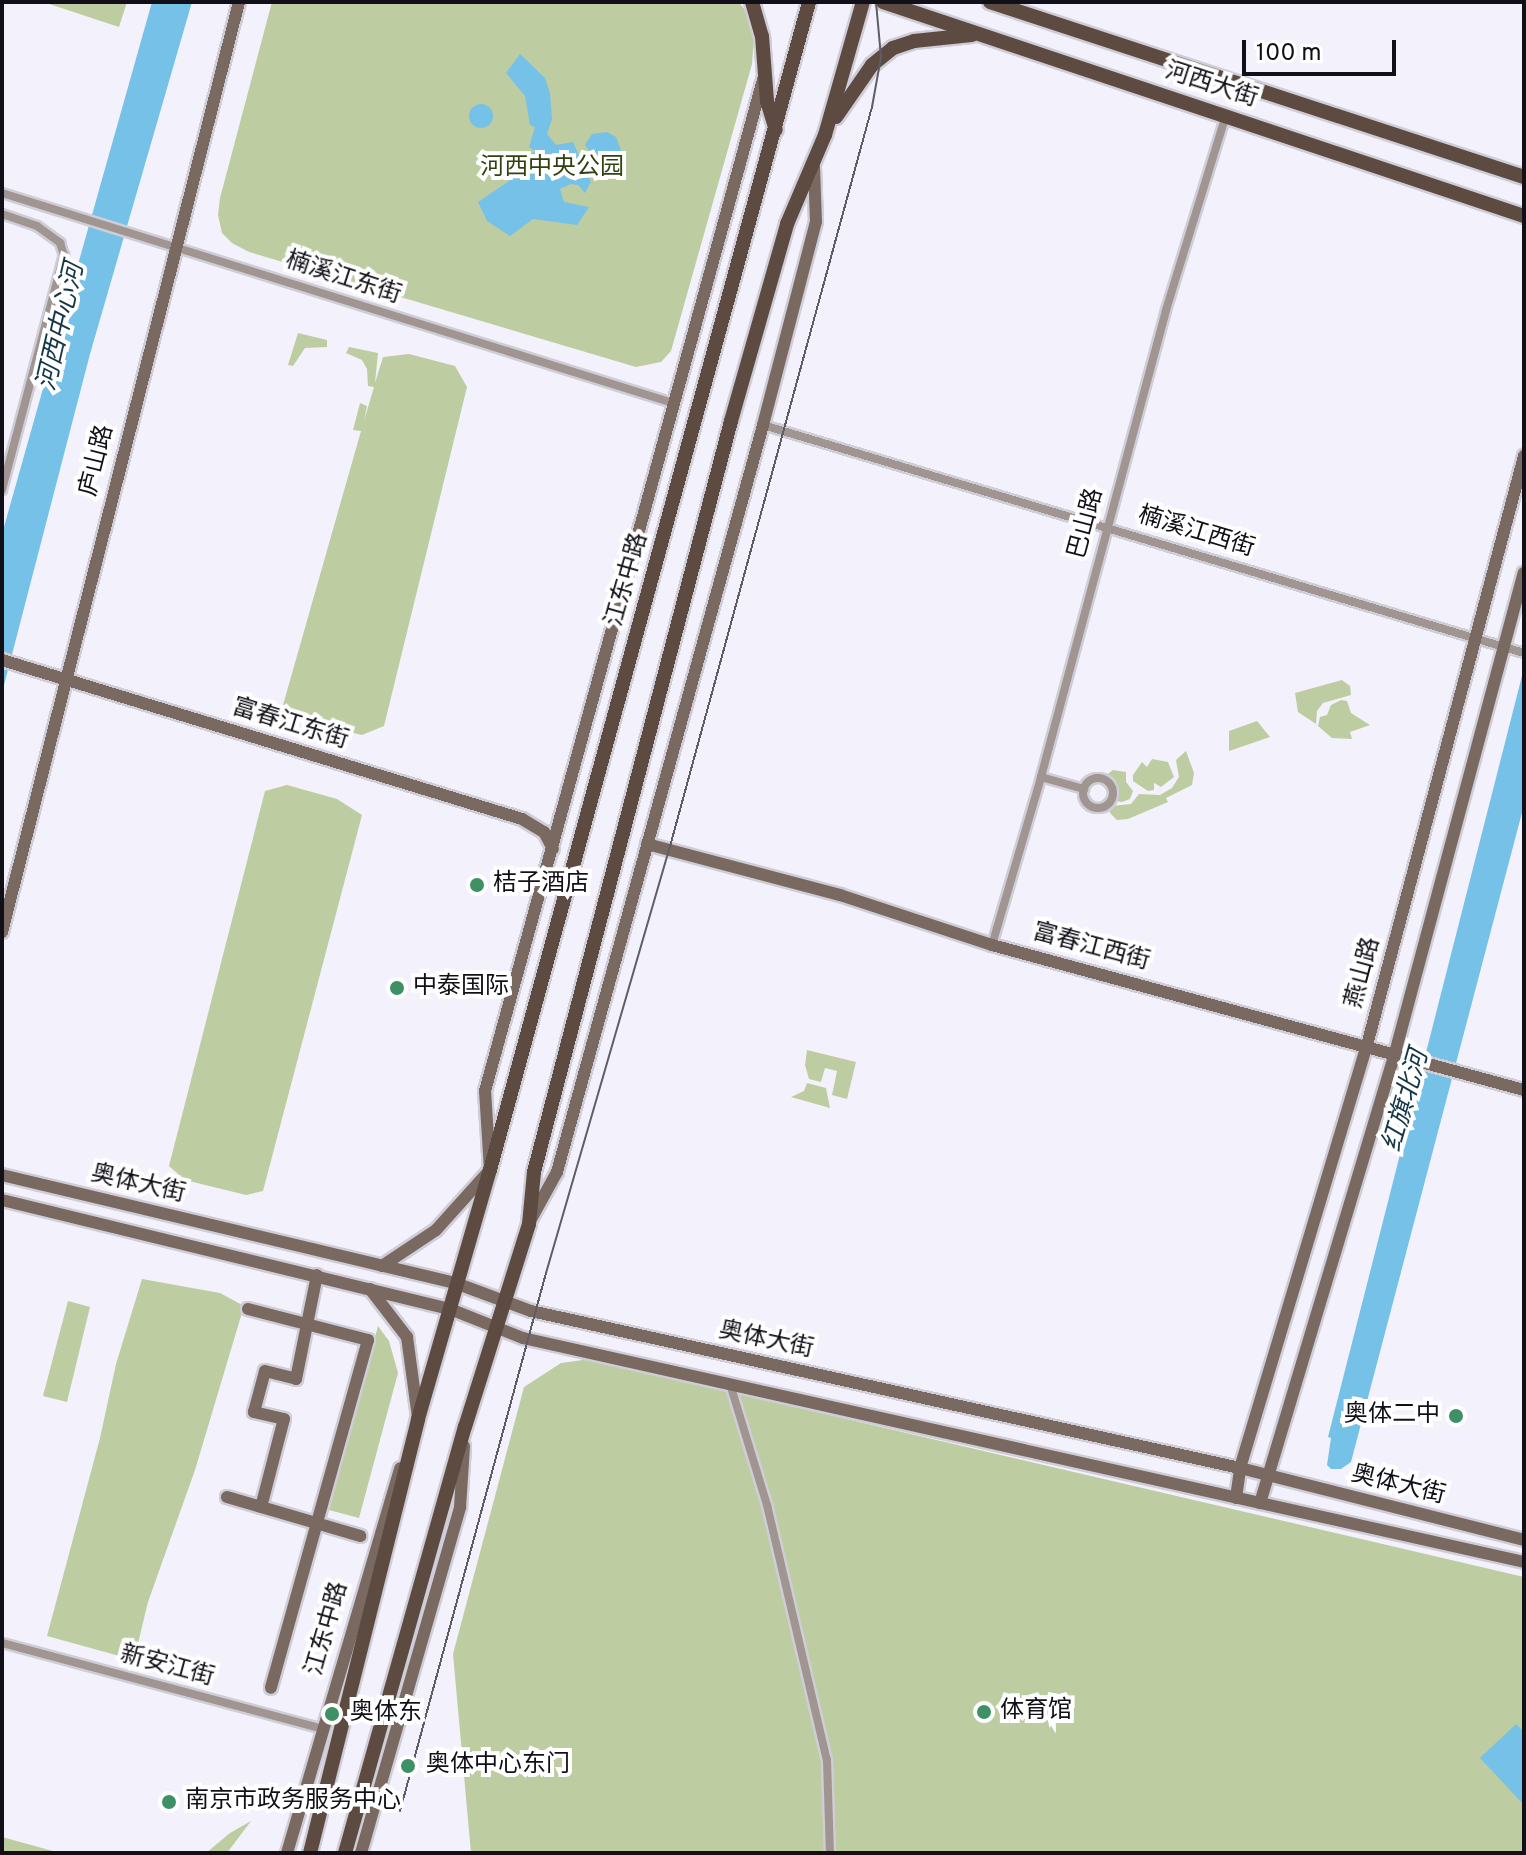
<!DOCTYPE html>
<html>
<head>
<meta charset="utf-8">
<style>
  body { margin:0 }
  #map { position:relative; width:1526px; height:1855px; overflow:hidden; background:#f3f1fc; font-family:Overpass,"Noto Sans SC",sans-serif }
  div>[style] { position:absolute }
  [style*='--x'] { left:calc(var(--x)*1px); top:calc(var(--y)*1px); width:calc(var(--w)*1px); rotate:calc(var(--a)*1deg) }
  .green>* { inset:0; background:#bdcda1 }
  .water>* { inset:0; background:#75c1e7 }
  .round { border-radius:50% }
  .roads { filter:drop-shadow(2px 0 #cfcdd7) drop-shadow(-2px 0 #cfcdd7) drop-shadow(0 2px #cfcdd7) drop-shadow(0 -2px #cfcdd7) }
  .street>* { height:8px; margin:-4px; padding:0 4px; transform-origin:4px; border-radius:4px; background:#a09590 }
  .street>.ring { margin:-4px; padding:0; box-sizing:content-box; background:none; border:8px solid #a09590; border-radius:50% }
  .secondary>* { height:12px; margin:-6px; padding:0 6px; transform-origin:6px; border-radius:6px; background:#796961 }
  .primary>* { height:14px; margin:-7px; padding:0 7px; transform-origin:7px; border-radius:7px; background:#5d4a41 }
  .tram>* { height:2px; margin:-1px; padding:0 1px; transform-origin:1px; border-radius:1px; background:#5e5c65 }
  .dots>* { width:22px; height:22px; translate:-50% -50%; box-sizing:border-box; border:4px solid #fff; border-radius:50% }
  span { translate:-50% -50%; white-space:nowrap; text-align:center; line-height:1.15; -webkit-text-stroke:8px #fff; paint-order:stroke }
  .street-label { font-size:24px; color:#110f17 }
  .park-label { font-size:24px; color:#324110 }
  .poi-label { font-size:24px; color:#110f17 }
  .left { translate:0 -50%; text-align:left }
  .right { translate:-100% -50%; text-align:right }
  .water-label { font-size:26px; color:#143647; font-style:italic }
  .frame { position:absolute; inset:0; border:4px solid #110f17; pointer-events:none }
  .scale { position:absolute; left:1242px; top:40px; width:154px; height:36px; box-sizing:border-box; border:4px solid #110f17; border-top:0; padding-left:10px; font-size:24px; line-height:28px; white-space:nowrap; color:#110f17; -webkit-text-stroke:6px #fff; paint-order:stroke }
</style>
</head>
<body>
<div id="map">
  <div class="green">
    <div style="clip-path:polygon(43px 2px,127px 2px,119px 27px)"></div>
    <div style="clip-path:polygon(272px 2px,739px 2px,747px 13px,754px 37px,752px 64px,671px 351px,661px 362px,636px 367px,249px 252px,232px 243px,222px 233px,218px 215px,220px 198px)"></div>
    <div style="clip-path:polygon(298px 333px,327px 340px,327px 347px,305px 348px,293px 366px,288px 365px)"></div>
    <div style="clip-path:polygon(349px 347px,378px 353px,375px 383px,383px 357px,409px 354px,455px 366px,467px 387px,384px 726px,362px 735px,303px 721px,283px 705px,361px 431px,353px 430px,360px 403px,367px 406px,364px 421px,374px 387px,368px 386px,367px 369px,362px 360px,346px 353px)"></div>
    <div style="clip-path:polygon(1342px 680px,1350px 686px,1351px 695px,1323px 703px,1317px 711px,1316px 724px,1298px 712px,1295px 693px)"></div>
    <div style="clip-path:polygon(1341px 700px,1347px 701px,1351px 713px,1370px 725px,1350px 732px,1352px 739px,1332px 738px,1318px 726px,1320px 717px,1327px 715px,1331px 705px)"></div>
    <div style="clip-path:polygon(1257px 721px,1270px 737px,1229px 751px,1229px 731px)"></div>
    <div style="clip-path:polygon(1186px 751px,1194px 773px,1192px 785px,1166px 798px,1168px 802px,1128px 819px,1117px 820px,1111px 814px,1108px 809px,1112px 806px,1131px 804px,1139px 794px,1160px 795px,1172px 788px,1179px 777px,1176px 760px)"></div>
    <div style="clip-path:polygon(1152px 759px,1168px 762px,1174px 777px,1161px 787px,1154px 783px,1154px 790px,1148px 791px,1133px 781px,1133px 775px,1142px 762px,1147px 767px)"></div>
    <div style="clip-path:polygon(1113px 770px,1126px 772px,1126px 782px,1133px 791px,1130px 799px,1122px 802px,1116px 801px,1115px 784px,1105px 776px)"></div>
    <div style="clip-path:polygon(287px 785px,337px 799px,362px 815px,263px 1191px,246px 1195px,185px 1180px,169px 1166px,265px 791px)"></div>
    <div style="clip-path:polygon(807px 1050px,856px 1062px,847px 1099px,832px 1095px,837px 1071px,825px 1068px,821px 1082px,809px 1079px,805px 1065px)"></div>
    <div style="clip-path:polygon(807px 1083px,826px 1088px,830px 1108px,791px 1097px,804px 1091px)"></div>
    <div style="clip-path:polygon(142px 1279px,220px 1293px,244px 1306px,195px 1470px,148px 1602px,134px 1660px,47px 1636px,100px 1438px,116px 1364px)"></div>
    <div style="clip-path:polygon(68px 1301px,90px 1307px,67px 1402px,43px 1396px)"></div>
    <div style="clip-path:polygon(378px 1326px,389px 1341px,398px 1373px,359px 1518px,329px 1510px)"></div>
    <div style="clip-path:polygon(590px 1359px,1524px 1577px,1524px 1853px,471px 1853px,453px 1654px,524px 1387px,561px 1363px)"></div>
    <div style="clip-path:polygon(251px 1821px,227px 1853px,206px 1853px,230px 1833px)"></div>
    <div style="clip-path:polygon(2px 1837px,60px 1853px,2px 1853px)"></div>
  </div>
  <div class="water">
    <div style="clip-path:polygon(152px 2px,192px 2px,90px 354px,2px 693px,2px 534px)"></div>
    <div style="clip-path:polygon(520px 54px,545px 78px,550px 93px,552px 119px,547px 134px,556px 145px,573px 142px,591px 182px,585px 193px,578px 185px,571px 184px,560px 189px,564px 202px,589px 207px,577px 225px,533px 219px,510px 236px,487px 221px,478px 202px,522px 172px,518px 165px,535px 151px,529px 147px,535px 127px,530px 125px,525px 96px,506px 73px)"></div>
    <div class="round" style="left:469px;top:104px;width:24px;height:24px"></div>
    <div style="clip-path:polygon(607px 132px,616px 137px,623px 156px,611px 171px,605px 171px,585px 145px,592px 134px)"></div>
    <div style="clip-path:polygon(1524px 668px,1524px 805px,1351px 1462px,1341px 1469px,1331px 1469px,1327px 1465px,1331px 1438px,1328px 1437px)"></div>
    <div style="clip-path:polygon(1516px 1724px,1524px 1732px,1524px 1805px,1480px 1758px)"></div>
  </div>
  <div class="roads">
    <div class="street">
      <div style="--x:2;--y:193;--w:703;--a:17.38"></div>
      <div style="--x:2;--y:214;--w:37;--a:19"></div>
      <div style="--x:37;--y:226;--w:29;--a:36"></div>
      <div style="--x:60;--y:243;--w:13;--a:72"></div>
      <div style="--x:64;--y:255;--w:243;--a:104.8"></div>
      <div style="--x:763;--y:425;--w:794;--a:16.68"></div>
      <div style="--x:1041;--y:777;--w:45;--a:15.6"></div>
      <div class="ring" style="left:1083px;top:778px;width:22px;height:22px"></div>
      <div style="--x:992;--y:945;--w:175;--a:-73.7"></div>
      <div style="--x:1041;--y:777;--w:483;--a:-75"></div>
      <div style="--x:1166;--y:310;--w:204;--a:-72.9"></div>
      <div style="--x:730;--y:1384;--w:127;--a:73"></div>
      <div style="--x:767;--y:1505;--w:262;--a:76.8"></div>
      <div style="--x:827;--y:1760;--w:93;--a:88.2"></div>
      <div style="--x:2;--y:1643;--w:331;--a:15"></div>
    </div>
    <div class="secondary">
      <div style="--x:2;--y:660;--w:544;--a:17"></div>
      <div style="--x:522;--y:819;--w:26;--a:31"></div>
      <div style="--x:544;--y:832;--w:19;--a:62"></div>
      <div style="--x:647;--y:844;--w:200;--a:14.8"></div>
      <div style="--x:840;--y:895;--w:160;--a:18.2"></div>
      <div style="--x:992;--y:945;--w:551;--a:15.25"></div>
      <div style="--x:2;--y:932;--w:960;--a:-75.7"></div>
      <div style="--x:2;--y:1175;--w:469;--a:13.4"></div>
      <div style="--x:458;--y:1284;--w:78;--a:20.3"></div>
      <div style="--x:531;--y:1311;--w:726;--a:12.49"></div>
      <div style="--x:1240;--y:1468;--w:293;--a:14.2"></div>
      <div style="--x:2;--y:1200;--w:461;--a:13.7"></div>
      <div style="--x:450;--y:1309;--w:79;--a:21.7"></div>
      <div style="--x:523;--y:1338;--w:1026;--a:12.61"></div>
      <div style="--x:530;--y:1221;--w:56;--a:-61.1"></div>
      <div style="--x:557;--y:1172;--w:775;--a:-74.58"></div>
      <div style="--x:763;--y:425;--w:210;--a:-75.4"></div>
      <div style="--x:816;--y:222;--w:55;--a:-92.1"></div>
      <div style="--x:382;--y:1266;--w:65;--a:-33.7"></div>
      <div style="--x:436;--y:1230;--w:81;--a:-48"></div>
      <div style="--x:490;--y:1170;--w:79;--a:-93.6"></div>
      <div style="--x:485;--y:1091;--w:1049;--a:-74.63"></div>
      <div style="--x:370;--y:1289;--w:61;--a:52.4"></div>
      <div style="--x:407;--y:1337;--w:81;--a:82.2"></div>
      <div style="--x:248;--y:1309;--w:124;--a:14.5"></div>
      <div style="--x:368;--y:1340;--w:361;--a:105.6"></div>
      <div style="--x:227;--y:1497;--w:139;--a:16.3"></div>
      <div style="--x:1236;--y:1498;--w:30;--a:-82"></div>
      <div style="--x:1240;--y:1468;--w:442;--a:-73.3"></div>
      <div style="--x:1367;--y:1045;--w:610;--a:-75.07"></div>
      <div style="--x:1260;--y:1503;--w:470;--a:-73.3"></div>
      <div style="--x:1395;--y:1053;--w:497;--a:-75"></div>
      <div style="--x:261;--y:1507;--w:91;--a:-75.4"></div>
      <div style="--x:284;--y:1419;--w:31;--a:-167"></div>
      <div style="--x:254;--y:1412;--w:42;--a:-75"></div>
      <div style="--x:265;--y:1371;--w:32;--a:14"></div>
      <div style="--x:296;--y:1379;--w:106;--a:-78.6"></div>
      <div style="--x:287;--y:1853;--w:401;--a:-73.6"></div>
      <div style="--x:361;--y:1853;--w:360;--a:-74"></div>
      <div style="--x:460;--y:1507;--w:61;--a:-86.2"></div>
    </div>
    <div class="primary">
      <div style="--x:752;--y:2;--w:35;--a:74"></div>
      <div style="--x:762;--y:36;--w:65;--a:85.6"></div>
      <div style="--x:767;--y:101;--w:30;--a:73"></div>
      <div style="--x:883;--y:2;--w:676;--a:18.46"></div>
      <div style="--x:990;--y:2;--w:562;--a:18.14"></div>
      <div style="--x:836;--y:117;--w:63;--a:-55.3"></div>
      <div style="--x:872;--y:65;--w:27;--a:-39"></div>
      <div style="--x:893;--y:48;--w:22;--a:-18"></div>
      <div style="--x:914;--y:41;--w:58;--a:-5.9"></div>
      <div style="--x:310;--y:1853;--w:447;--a:-76"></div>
      <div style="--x:418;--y:1419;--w:259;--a:-73.9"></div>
      <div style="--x:490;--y:1170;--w:1211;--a:-74.72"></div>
      <div style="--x:345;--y:1853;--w:443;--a:-74.3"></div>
      <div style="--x:465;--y:1427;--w:213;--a:-72.5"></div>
      <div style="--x:529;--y:1224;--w:52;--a:-84.5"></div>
      <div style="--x:534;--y:1172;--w:776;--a:-75.3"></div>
      <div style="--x:731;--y:421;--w:205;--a:-74.1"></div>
      <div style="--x:787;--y:224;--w:97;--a:-66.9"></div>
      <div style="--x:825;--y:135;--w:138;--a:-74.1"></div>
    </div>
  </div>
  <div class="tram">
    <div style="--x:400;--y:1811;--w:557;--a:-74.82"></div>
    <div style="--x:546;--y:1273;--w:441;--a:-73.8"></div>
    <div style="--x:669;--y:850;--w:770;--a:-74.72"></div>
    <div style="--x:872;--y:107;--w:51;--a:-79.8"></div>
    <div style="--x:881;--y:57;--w:55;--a:-95.2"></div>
  </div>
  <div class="dots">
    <div style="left:477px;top:885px;background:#3e9164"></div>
    <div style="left:397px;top:988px;background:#3e9164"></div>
    <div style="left:1456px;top:1416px;background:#3e9164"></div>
    <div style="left:984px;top:1712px;background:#3e9164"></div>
    <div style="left:332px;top:1714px;background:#3e9164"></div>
    <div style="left:408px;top:1766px;background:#3e9164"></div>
    <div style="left:169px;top:1802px;background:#3e9164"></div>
  </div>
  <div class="street-label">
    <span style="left:1211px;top:86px;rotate:18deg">河西大街</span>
    <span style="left:343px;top:279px;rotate:18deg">楠溪江东街</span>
    <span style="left:98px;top:461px;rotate:-76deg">庐山路</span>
    <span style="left:1087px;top:524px;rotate:-75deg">巴山路</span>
    <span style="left:1196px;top:533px;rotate:17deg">楠溪江西街</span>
    <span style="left:628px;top:580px;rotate:-74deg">江东中路</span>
    <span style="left:290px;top:725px;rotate:17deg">富春江东街</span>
    <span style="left:1091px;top:948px;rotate:15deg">富春江西街</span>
    <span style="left:1364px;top:973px;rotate:-75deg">燕山路</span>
    <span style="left:138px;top:1185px;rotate:13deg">奥体大街</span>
    <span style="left:766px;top:1341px;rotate:12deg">奥体大街</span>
    <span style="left:1398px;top:1486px;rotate:14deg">奥体大街</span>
    <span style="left:328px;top:1629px;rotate:-74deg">江东中路</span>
    <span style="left:167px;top:1667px;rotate:15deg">新安江街</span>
  </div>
  <div class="park-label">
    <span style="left:552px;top:169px">河西中央公园</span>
  </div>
  <div class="poi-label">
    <span class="left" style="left:493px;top:885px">桔子酒店</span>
    <span class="left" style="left:413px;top:988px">中泰国际</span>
    <span class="right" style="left:1440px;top:1416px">奥体二中</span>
    <span class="left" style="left:1000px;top:1712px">体育馆</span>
    <span class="left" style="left:350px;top:1714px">奥体东</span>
    <span class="left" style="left:426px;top:1766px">奥体中心东门</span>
    <span class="left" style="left:185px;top:1802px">南京市政务服务中心</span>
  </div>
  <div class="water-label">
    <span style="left:62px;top:327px;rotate:-77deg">河西中心河</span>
    <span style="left:1407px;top:1101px;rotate:-74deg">红旗北河</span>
  </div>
  <div class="frame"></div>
  <div class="scale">100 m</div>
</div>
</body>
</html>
